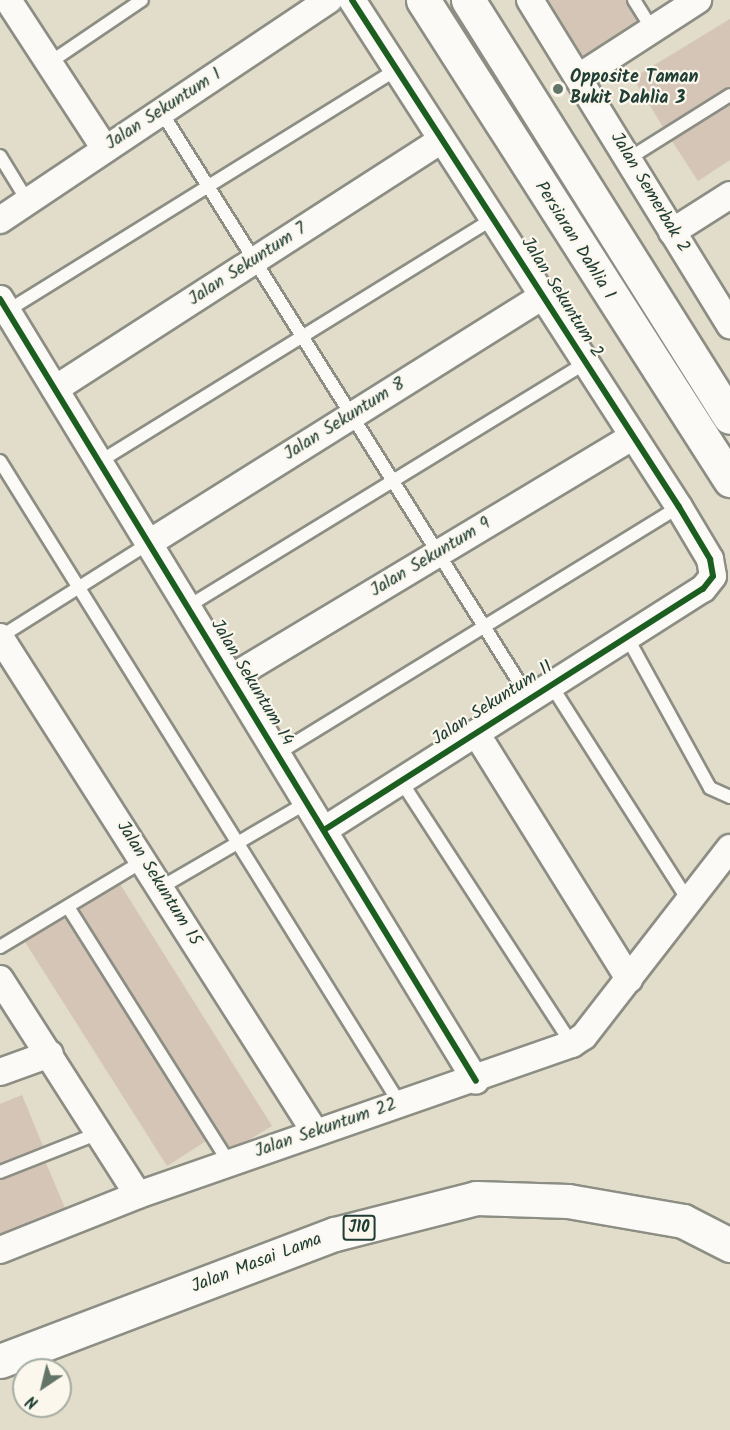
<!DOCTYPE html>
<html>
<head>
<meta charset="utf-8">
<style>
  body { margin:0 }
  #map { position:relative; width:730px; height:1430px; overflow:hidden; background:#e2dcca; font-family:Kalam,sans-serif }
  div>[style] { position:absolute }
  [style*='--x'] { left:calc(var(--x)*1px); top:calc(var(--y)*1px); width:calc(var(--w)*1px); rotate:calc(var(--a)*1deg) }
  .building>* { inset:0; background:#d4c5b7 }
  .roads { filter:drop-shadow(2px 0 #8c8e84) drop-shadow(-2px 0 #8c8e84) drop-shadow(0 2px #8c8e84) drop-shadow(0 -2px #8c8e84) }
  .lane>* { height:12px; margin:-6px; padding:0 6px; transform-origin:6px; border-radius:6px; background:#fbfaf7 }
  .street>* { height:26px; margin:-13px; padding:0 13px; transform-origin:13px; border-radius:13px; background:#fbfaf7 }
  .secondary>* { height:33px; margin:-16.5px; padding:0 16.5px; transform-origin:16.5px; border-radius:16.5px; background:#fbfaf7 }
  .primary>* { height:33px; margin:-16.5px; padding:0 16.5px; transform-origin:16.5px; border-radius:16.5px; background:#fbfaf7 }
  .cycleway>* { height:6px; margin:-3px; padding:0 3px; transform-origin:3px; border-radius:3px; background:#1b5e20 }
  .dots>* { width:16px; height:16px; translate:-50% -50%; box-sizing:border-box; border:3px solid #fbf7ec; border-radius:50% }
  span { translate:-50% -50%; white-space:nowrap; text-align:center; line-height:1.15; -webkit-text-stroke:4.5px #fbf7ec; paint-order:stroke }
  .shield-label span { padding:2px 4px; background:#fbf7ec; border:2px solid; border-radius:4px; -webkit-text-stroke-width:0 }
  .shield-label { font-size:16px; color:#1f3d34; font-weight:700 }
  .poi-label { font-size:18px; color:#1f3d34; font-weight:700 }
  .left { translate:0 -50%; text-align:left }
  .street-label { font-size:18px; color:#1f3d34 }
  .north { position:absolute; left:12px; top:1358px; width:60px; height:60px; box-sizing:border-box; background:#fbf7ec; border:2px solid #a3ada2; border-radius:50%; rotate:215deg; font-size:16px; font-weight:700; line-height:24px; text-align:center; color:#1f3d34 }
  .north::after { content:''; display:block; margin:auto; width:21px; height:27px; background:#637568; clip-path:polygon(50% 0,100% 100%,50% 72%,0 100%) }
</style>
</head>
<body>
<div id="map">
  <div class="building">
    <div style="clip-path:polygon(548px 0,626px 0,638px 21px,583px 57px)"></div>
    <div style="clip-path:polygon(730px 19px,730px 87px,663px 127px,633px 78px)"></div>
    <div style="clip-path:polygon(730px 105px,730px 160px,698px 181px,672px 141px)"></div>
    <div style="clip-path:polygon(120px 884px,272px 1126px,247px 1141px,229px 1147px,79px 909px)"></div>
    <div style="clip-path:polygon(65px 918px,206px 1141px,167px 1166px,25px 942px)"></div>
    <div style="clip-path:polygon(22px 1095px,43px 1146px,0 1163px,0 1104px)"></div>
    <div style="clip-path:polygon(46px 1163px,65px 1208px,0 1234px,0 1180px)"></div>
  </div>
  <div class="roads">
    <div class="lane">
      <div style="--x:634;--y:0;--w:34;--a:58"></div>
      <div style="--x:49;--y:63;--w:112;--a:-34.1"></div>
      <div style="--x:162;--y:113;--w:691;--a:57.9"></div>
      <div style="--x:0;--y:156;--w:52;--a:58.5"></div>
      <div style="--x:628;--y:159;--w:120;--a:-32.1"></div>
      <div style="--x:7;--y:311;--w:459;--a:-31.8"></div>
      <div style="--x:0;--y:461;--w:757;--a:58.11"></div>
      <div style="--x:99;--y:462;--w:462;--a:-31.7"></div>
      <div style="--x:187;--y:607;--w:465;--a:-31.5"></div>
      <div style="--x:0;--y:637;--w:176;--a:-32.2"></div>
      <div style="--x:627;--y:637;--w:172;--a:61.2"></div>
      <div style="--x:710;--y:788;--w:22;--a:24"></div>
      <div style="--x:551;--y:685;--w:257;--a:57.5"></div>
      <div style="--x:277;--y:754;--w:472;--a:-31.6"></div>
      <div style="--x:401;--y:781;--w:314;--a:57"></div>
      <div style="--x:160;--y:888;--w:169;--a:-30.2"></div>
      <div style="--x:68;--y:907;--w:302;--a:57.8"></div>
      <div style="--x:0;--y:947;--w:167;--a:-31"></div>
      <div style="--x:0;--y:1172;--w:106;--a:-21.5"></div>
    </div>
    <div class="street">
      <div style="--x:8;--y:0;--w:178;--a:56.9"></div>
      <div style="--x:530;--y:0;--w:382;--a:58.4"></div>
      <div style="--x:579;--y:77;--w:142;--a:-32.9"></div>
      <div style="--x:0;--y:220;--w:396;--a:-33.8"></div>
      <div style="--x:672;--y:232;--w:69;--a:-32.5"></div>
      <div style="--x:0;--y:299;--w:915;--a:58.67"></div>
      <div style="--x:55;--y:389;--w:460;--a:-32.8"></div>
      <div style="--x:149;--y:543;--w:464;--a:-32.1"></div>
      <div style="--x:0;--y:637;--w:587;--a:57.53"></div>
      <div style="--x:231;--y:678;--w:468;--a:-31"></div>
      <div style="--x:476;--y:733;--w:290;--a:58.1"></div>
      <div style="--x:324;--y:830;--w:449;--a:-32.5"></div>
      <div style="--x:703;--y:589;--w:16;--a:-52"></div>
      <div style="--x:713;--y:576;--w:17;--a:-100"></div>
      <div style="--x:710;--y:559;--w:61;--a:-120.8"></div>
      <div style="--x:679;--y:507;--w:603;--a:-122.82"></div>
      <div style="--x:0;--y:979;--w:256;--a:57.4"></div>
      <div style="--x:0;--y:1072;--w:53;--a:-19.8"></div>
      <div style="--x:0;--y:1250;--w:149;--a:-21.7"></div>
      <div style="--x:138;--y:1195;--w:460;--a:-19.2"></div>
      <div style="--x:572;--y:1044;--w:14;--a:-34"></div>
      <div style="--x:584;--y:1036;--w:238;--a:-52.2"></div>
    </div>
    <div class="secondary">
      <div style="--x:423;--y:0;--w:570;--a:57.4"></div>
      <div style="--x:468;--y:0;--w:492;--a:57.9"></div>
    </div>
    <div class="primary">
      <div style="--x:0;--y:1361;--w:358;--a:-20.8"></div>
      <div style="--x:335;--y:1234;--w:146;--a:-14.3"></div>
      <div style="--x:476;--y:1198;--w:92;--a:1.9"></div>
      <div style="--x:568;--y:1201;--w:117;--a:9.9"></div>
      <div style="--x:683;--y:1221;--w:53;--a:27.1"></div>
    </div>
  </div>
  <div class="cycleway">
    <div style="--x:0;--y:299;--w:915;--a:58.67"></div>
    <div style="--x:324;--y:830;--w:449;--a:-32.5"></div>
    <div style="--x:703;--y:589;--w:16;--a:-52"></div>
    <div style="--x:713;--y:576;--w:17;--a:-100"></div>
    <div style="--x:710;--y:559;--w:61;--a:-120.8"></div>
    <div style="--x:679;--y:507;--w:603;--a:-122.82"></div>
  </div>
  <div class="dots">
    <div style="left:558px;top:89px;background:#637568"></div>
  </div>
  <div class="shield-label">
    <span style="left:359px;top:1228px">J10</span>
  </div>
  <div class="poi-label">
    <span class="left" style="left:570px;top:89px">Opposite Taman<br>Bukit Dahlia 3</span>
  </div>
  <div class="street-label">
    <span style="left:164px;top:110px;rotate:-33deg">Jalan Sekuntum 1</span>
    <span style="left:649px;top:193px;rotate:59deg">Jalan Semerbak 2</span>
    <span style="left:574px;top:241px;rotate:58deg">Persiaran Dahlia 1</span>
    <span style="left:248px;top:265px;rotate:-33deg">Jalan Sekuntum 7</span>
    <span style="left:561px;top:298px;rotate:58deg">Jalan Sekuntum 2</span>
    <span style="left:345px;top:420px;rotate:-32deg">Jalan Sekuntum 8</span>
    <span style="left:431px;top:558px;rotate:-31deg">Jalan Sekuntum 9</span>
    <span style="left:251px;top:683px;rotate:59deg">Jalan Sekuntum 14</span>
    <span style="left:493px;top:704px;rotate:-33deg">Jalan Sekuntum 11</span>
    <span style="left:158px;top:884px;rotate:58deg">Jalan Sekuntum 15</span>
    <span style="left:326px;top:1129px;rotate:-19deg">Jalan Sekuntum 22</span>
    <span style="left:257px;top:1264px;rotate:-21deg">Jalan Masai Lama</span>
  </div>
  <div class="north">N</div>
</div>
</body>
</html>
